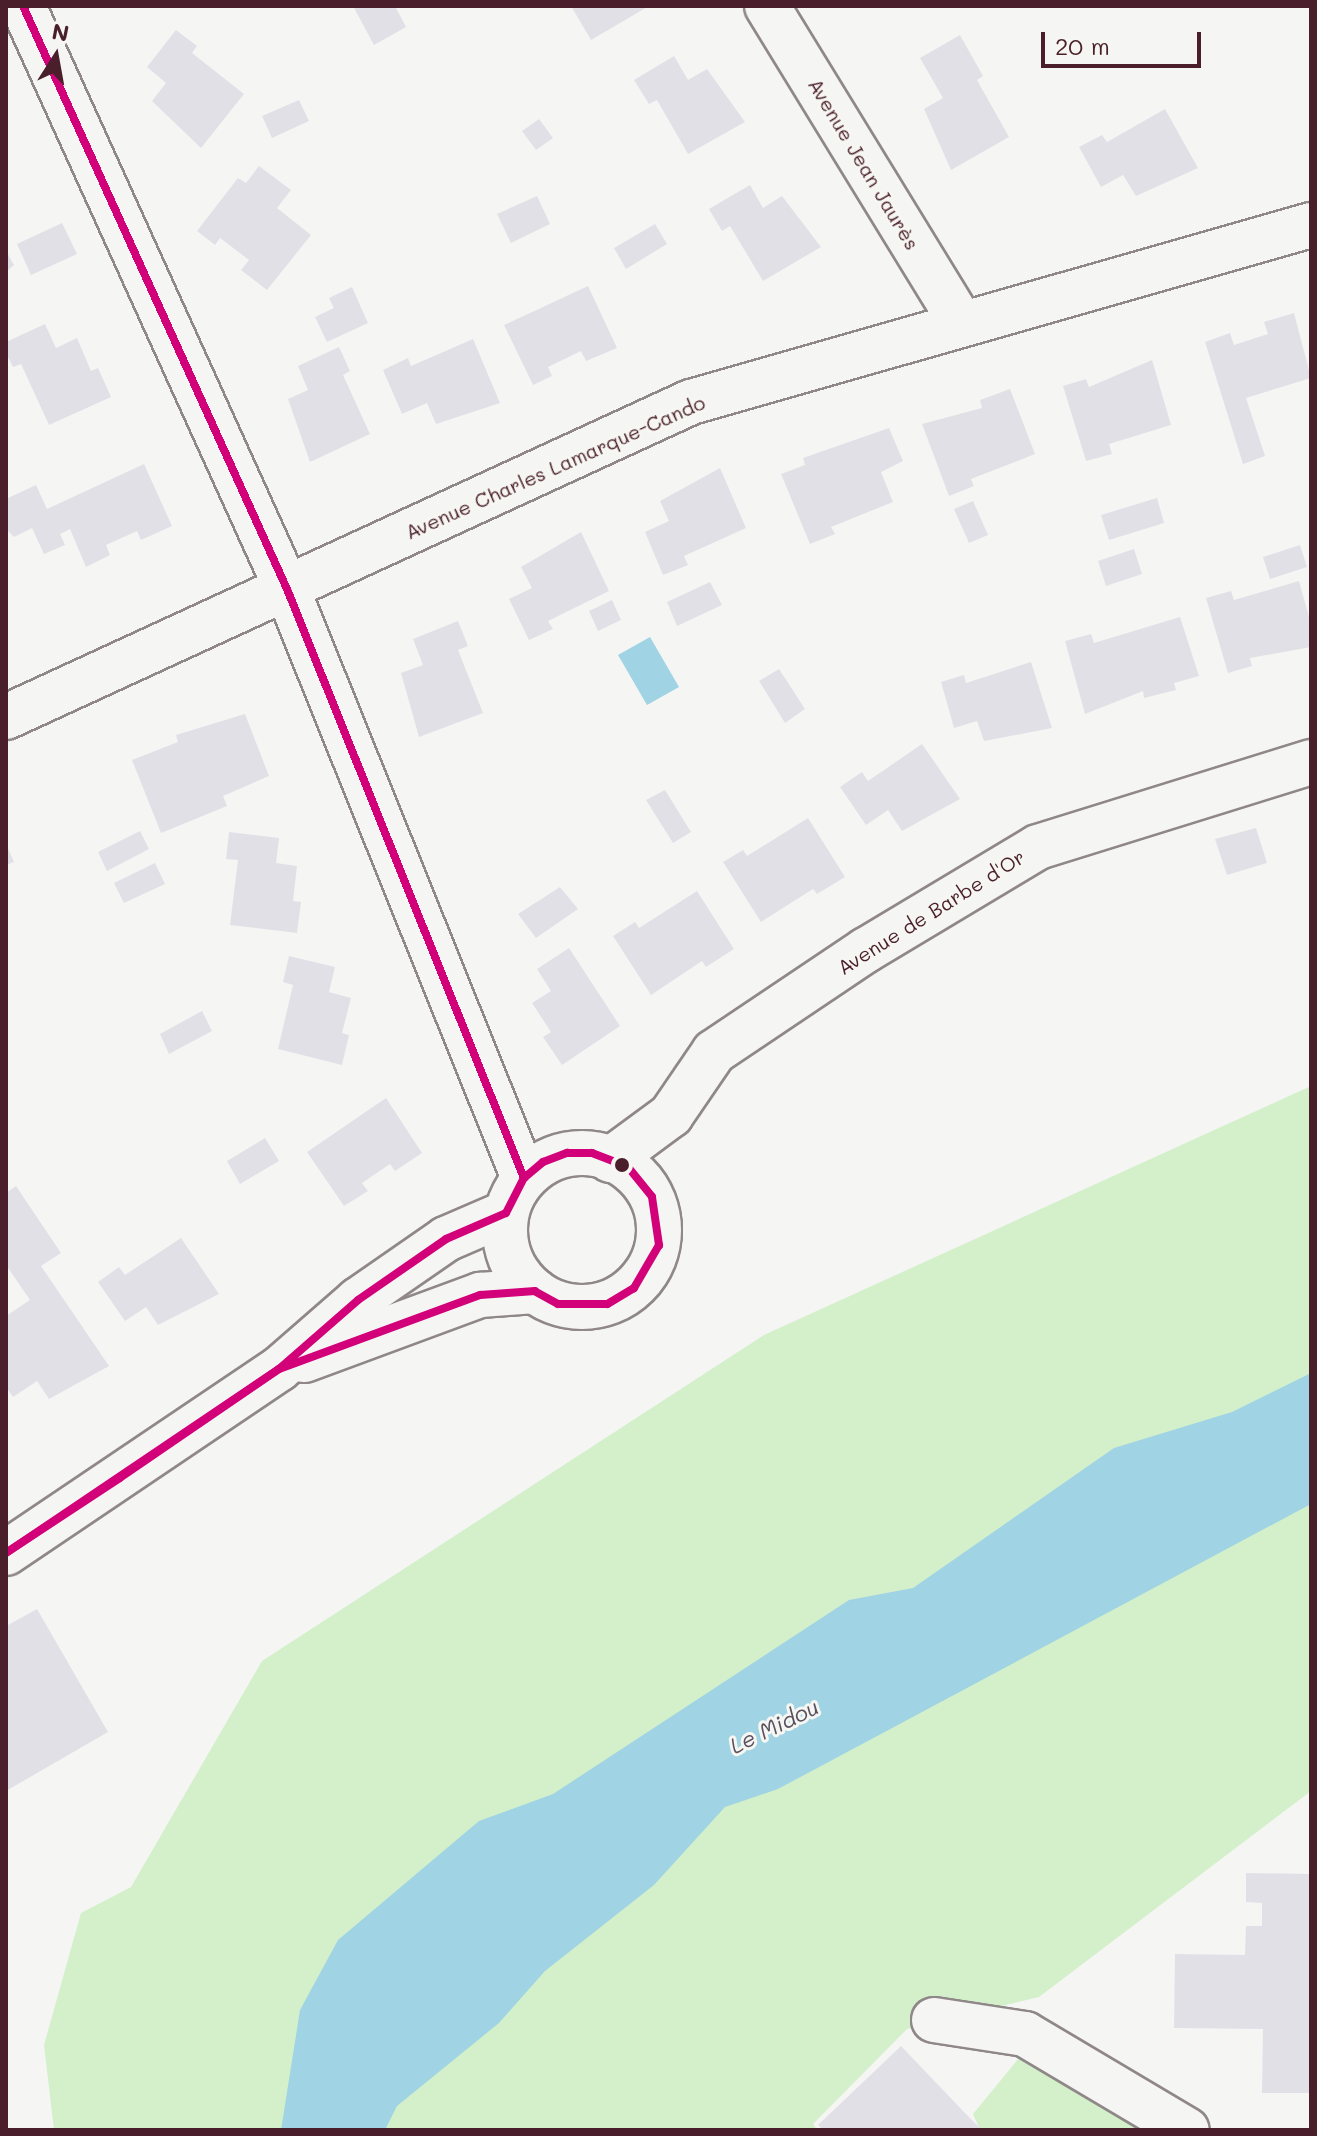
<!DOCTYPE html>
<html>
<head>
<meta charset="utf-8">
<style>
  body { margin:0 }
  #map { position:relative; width:1317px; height:2136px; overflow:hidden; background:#f5f5f3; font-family:Mali,sans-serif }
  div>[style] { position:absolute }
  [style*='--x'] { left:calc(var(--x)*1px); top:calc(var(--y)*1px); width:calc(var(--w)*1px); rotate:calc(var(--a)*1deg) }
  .green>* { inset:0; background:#d3f0cb }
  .water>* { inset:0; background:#a0d3e3 }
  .building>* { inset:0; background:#e2e0e7 }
  .roads { filter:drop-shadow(2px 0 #8f8788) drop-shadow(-2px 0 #8f8788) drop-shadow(0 2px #8f8788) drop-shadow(0 -2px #8f8788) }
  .minor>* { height:44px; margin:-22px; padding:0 22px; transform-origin:22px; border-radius:22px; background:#f5f5f3 }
  .minor>.ring { margin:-22px; padding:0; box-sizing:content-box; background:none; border:44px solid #f5f5f3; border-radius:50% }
  .bus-1>* { height:8px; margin:-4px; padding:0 4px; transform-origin:4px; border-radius:4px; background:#d20179 }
  .dots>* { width:22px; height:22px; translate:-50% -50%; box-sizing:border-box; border:4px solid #f6f6f2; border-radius:50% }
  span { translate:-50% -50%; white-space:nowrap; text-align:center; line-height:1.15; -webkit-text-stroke:6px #f6f6f2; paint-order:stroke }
  .street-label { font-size:20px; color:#4a1f2b }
  .water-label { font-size:22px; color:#595160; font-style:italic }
  .frame { position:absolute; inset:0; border:8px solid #4a1f2b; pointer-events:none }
  .north { position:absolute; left:16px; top:16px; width:80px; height:80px; -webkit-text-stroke:6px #f6f6f2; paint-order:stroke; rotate:11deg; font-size:22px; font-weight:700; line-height:32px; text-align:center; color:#4a1f2b }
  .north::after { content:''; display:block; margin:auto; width:28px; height:36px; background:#4a1f2b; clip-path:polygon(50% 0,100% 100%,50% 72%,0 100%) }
  .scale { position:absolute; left:1041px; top:32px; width:160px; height:36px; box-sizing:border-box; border:4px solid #4a1f2b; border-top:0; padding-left:10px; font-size:24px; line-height:28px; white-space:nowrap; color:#4a1f2b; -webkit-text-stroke:6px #f6f6f2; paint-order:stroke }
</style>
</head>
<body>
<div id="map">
  <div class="green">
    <div style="clip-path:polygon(1311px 1086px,1311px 1791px,1039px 1997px,907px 2029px,813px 2124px,817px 2130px,54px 2130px,44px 2045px,81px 1913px,131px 1887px,262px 1661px,764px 1335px)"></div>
    <div style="clip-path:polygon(1024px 2052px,1148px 2130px,980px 2130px,973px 2114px)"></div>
  </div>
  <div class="water">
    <div style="clip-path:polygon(650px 637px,679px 687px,647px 705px,618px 655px)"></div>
    <div style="clip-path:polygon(1311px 1373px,1311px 1504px,778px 1789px,725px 1807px,654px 1885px,545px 1971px,499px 2023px,397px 2106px,385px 2130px,281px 2130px,300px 2010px,338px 1940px,479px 1821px,553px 1794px,849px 1600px,913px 1588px,1114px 1448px,1232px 1412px)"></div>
  </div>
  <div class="building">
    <div style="clip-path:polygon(353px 6px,395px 6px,406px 27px,374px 45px)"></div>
    <div style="clip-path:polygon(571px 6px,649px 6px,591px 40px)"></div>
    <div style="clip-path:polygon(176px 30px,197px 46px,192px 53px,244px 94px,201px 148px,152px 101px,166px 83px,147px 67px)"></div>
    <div style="clip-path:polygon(960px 35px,983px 76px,977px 80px,1009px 137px,951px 170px,924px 109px,943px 98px,920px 58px)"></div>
    <div style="clip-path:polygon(674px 56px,688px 80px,707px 69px,745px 122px,688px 154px,657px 100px,649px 104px,634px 80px)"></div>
    <div style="clip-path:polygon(299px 100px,309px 121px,272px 138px,262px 116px)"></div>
    <div style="clip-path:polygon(1165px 109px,1198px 168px,1136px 196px,1123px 175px,1101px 187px,1079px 147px,1102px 135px,1107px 142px)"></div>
    <div style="clip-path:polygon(539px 119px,553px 138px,536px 150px,522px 131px)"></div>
    <div style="clip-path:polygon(259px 166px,291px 190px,277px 208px,311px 235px,267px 290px,241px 270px,249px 260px,220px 238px,215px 245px,197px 231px,238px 178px,246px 183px)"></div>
    <div style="clip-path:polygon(750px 185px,763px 208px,782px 196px,821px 247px,763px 281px,730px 226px,722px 231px,709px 209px)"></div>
    <div style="clip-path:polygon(537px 196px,550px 224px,511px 243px,497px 214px)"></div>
    <div style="clip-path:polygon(62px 223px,77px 254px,31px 275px,17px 244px)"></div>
    <div style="clip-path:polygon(655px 224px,667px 244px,626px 269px,614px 248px)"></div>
    <div style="clip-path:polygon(6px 251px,14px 265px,6px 272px)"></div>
    <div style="clip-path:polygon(588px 286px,617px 348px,586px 361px,581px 351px,548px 367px,552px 376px,533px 385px,504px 325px)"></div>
    <div style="clip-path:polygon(352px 287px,368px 323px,327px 342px,315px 317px,334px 308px,329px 298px)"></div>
    <div style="clip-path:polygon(1294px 313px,1311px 378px,1246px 398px,1265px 456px,1243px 464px,1205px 342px,1230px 333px,1234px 345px,1268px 334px,1264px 322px)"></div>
    <div style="clip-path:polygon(45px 324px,56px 348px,77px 338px,91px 371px,98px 368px,111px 397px,49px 425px,21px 364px,13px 367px,6px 353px,6px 342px)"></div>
    <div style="clip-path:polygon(473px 339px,500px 403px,436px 424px,427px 403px,402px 414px,383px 370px,408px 358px,411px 366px)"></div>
    <div style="clip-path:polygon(339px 347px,350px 371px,343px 375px,370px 434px,310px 462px,288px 399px,308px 390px,298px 366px)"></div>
    <div style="clip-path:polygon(1152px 360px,1171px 425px,1109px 444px,1112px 454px,1086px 461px,1063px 386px,1086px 379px,1089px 387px)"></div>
    <div style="clip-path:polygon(1010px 389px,1035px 454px,971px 479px,974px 486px,949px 496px,922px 424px,982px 408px,980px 400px)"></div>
    <div style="clip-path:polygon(889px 428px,903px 461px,881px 472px,893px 502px,831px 527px,835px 534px,810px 544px,781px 474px,805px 465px,803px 458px)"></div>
    <div style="clip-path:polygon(144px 464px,172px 526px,141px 540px,137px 531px,106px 545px,110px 555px,86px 567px,70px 529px,60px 534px,65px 545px,44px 554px,32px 528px,14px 537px,6px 529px,6px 499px,36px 485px,47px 509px)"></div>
    <div style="clip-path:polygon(720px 468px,746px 528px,684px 556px,688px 565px,663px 575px,645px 532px,669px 521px,660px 501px)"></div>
    <div style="clip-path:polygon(1157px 498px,1164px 523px,1109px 540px,1101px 515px)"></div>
    <div style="clip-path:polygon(973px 501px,988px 535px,969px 543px,954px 509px)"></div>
    <div style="clip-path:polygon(581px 532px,609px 591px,548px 621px,553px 629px,529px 640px,509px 599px,532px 588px,521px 567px)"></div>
    <div style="clip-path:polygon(1300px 545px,1307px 567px,1270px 579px,1263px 557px)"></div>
    <div style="clip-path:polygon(1134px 549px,1142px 574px,1106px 586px,1098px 561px)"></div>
    <div style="clip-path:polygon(1299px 581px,1311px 624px,1311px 647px,1250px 658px,1252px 666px,1228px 673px,1206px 598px,1231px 591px,1234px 600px)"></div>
    <div style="clip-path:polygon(710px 582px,722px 605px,677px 626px,667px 602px)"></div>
    <div style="clip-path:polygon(612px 600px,621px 620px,598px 631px,589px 611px)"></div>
    <div style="clip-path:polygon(1180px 617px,1199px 676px,1174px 683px,1176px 690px,1144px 698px,1143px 691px,1085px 714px,1065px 641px,1091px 634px,1094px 643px)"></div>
    <div style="clip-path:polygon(458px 621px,468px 646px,458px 650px,483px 713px,419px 737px,401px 673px,423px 665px,413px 639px)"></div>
    <div style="clip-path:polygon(1031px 662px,1052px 728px,984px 741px,977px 721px,954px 728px,941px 682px,964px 675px,966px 683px)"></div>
    <div style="clip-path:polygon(779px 669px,805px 709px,785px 723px,759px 681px)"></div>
    <div style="clip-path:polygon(245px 714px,269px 776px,223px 796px,227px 806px,161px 833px,132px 760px,178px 742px,176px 735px)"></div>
    <div style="clip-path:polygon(922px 744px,960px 799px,902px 831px,888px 810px,866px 825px,840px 787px,862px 772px,868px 781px)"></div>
    <div style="clip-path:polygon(665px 790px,691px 832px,673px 843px,646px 800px)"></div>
    <div style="clip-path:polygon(808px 818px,845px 877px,817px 894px,813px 889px,761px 922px,723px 862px,743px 850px,747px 856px)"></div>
    <div style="clip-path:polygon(1256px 828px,1267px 863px,1227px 875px,1215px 839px)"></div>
    <div style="clip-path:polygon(140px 831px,149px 849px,107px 871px,98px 852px)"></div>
    <div style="clip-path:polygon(229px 832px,279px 838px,276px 863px,297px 866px,293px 901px,301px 902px,297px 933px,230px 925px,238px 860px,226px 859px)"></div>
    <div style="clip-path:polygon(6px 844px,14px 862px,6px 865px)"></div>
    <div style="clip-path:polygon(155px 863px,165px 884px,124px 903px,114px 883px)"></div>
    <div style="clip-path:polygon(560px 887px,578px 909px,536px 938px,518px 914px)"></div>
    <div style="clip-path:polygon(697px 891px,734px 949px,706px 967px,702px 961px,651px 995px,613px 936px,635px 922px,639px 928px)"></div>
    <div style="clip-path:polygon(569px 948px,620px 1026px,562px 1065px,543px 1037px,551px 1032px,532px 1003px,551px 991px,537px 969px)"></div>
    <div style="clip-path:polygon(289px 956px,335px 967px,329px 992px,351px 998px,342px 1033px,349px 1035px,342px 1065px,278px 1049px,293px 985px,283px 982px)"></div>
    <div style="clip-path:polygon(202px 1011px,212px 1031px,169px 1054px,160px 1034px)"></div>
    <div style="clip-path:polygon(386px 1098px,422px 1153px,395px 1171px,390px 1164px,362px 1183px,368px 1191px,344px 1206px,307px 1152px)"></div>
    <div style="clip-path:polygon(265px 1138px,279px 1161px,240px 1184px,227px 1161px)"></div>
    <div style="clip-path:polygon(16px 1186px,61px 1253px,41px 1266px,109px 1366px,49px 1399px,37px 1381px,13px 1397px,6px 1387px,6px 1316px,30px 1300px,6px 1265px,6px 1193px)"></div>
    <div style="clip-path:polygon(181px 1238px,219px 1294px,158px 1325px,146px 1307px,125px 1321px,98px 1282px,119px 1267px,125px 1275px)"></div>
    <div style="clip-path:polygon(37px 1609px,108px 1732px,6px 1791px,6px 1626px)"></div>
    <div style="clip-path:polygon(1246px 1873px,1311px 1874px,1311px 2093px,1262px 2093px,1263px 2029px,1174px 2028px,1175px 1954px,1245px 1955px,1246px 1926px,1262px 1926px,1262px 1903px,1246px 1902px)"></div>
    <div style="clip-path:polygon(901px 2046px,964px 2112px,982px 2130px,823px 2130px,818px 2125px)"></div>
  </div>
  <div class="roads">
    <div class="minor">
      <div style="--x:23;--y:6;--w:640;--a:65.64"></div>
      <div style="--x:287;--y:589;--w:635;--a:68.08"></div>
      <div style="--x:767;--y:6;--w:371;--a:58.5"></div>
      <div style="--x:6;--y:717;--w:754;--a:-24.7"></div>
      <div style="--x:691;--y:402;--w:645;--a:-15.93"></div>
      <div class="ring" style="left:505px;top:1153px;width:110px;height:110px"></div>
      <div style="--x:610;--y:1160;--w:76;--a:-36.4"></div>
      <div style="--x:671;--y:1115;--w:76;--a:-55.7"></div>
      <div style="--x:714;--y:1052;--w:183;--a:-33.9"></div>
      <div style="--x:866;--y:950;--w:200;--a:-30.9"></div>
      <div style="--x:1038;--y:847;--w:286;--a:-17.3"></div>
      <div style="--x:304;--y:1360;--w:188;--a:-20.3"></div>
      <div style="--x:480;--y:1295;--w:55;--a:-4.2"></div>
      <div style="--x:6;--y:1553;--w:329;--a:-34"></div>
      <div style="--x:279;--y:1369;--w:105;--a:-41.1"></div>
      <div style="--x:358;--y:1300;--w:107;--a:-34.7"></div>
      <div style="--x:446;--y:1239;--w:65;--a:-23.4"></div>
      <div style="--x:934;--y:2020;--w:92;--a:8.7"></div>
      <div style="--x:1025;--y:2034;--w:188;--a:30.7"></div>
    </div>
  </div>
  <div class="bus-1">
    <div style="--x:23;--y:6;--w:640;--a:65.64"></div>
    <div style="--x:287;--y:589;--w:635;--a:68.08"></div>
    <div style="--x:567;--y:1153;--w:25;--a:0"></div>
    <div style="--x:592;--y:1153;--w:39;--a:21"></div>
    <div style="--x:628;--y:1167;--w:38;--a:51"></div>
    <div style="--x:652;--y:1197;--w:49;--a:81.7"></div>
    <div style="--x:659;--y:1245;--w:50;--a:120.2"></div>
    <div style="--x:634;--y:1288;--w:31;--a:149"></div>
    <div style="--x:607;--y:1304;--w:49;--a:180"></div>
    <div style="--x:558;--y:1304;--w:26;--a:-151"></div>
    <div style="--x:535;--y:1291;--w:55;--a:175.8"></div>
    <div style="--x:480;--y:1295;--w:214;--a:159.8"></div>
    <div style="--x:279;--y:1369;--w:105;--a:-41.1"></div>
    <div style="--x:358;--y:1300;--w:107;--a:-34.7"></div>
    <div style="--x:446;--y:1239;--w:65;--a:-23.4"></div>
    <div style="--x:506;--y:1213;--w:39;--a:-63"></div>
    <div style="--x:524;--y:1178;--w:25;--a:-40"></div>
    <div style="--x:543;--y:1162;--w:26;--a:-21"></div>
    <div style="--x:279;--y:1369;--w:193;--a:145.6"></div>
    <div style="--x:120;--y:1478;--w:136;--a:146.7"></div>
    <div style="--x:6;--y:1553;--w:329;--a:-34"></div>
  </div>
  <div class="dots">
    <div style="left:622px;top:1165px;background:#4a1f2b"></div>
  </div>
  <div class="street-label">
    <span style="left:864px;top:164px;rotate:59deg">Avenue Jean Jaurès</span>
    <span style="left:555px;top:467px;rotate:-24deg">Avenue Charles Lamarque-Cando</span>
    <span style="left:931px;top:912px;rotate:-32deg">Avenue de Barbe d'Or</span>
  </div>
  <div class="water-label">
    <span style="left:774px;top:1726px;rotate:-26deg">Le Midou</span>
  </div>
  <div class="frame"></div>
  <div class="north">N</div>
  <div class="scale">20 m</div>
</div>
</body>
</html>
